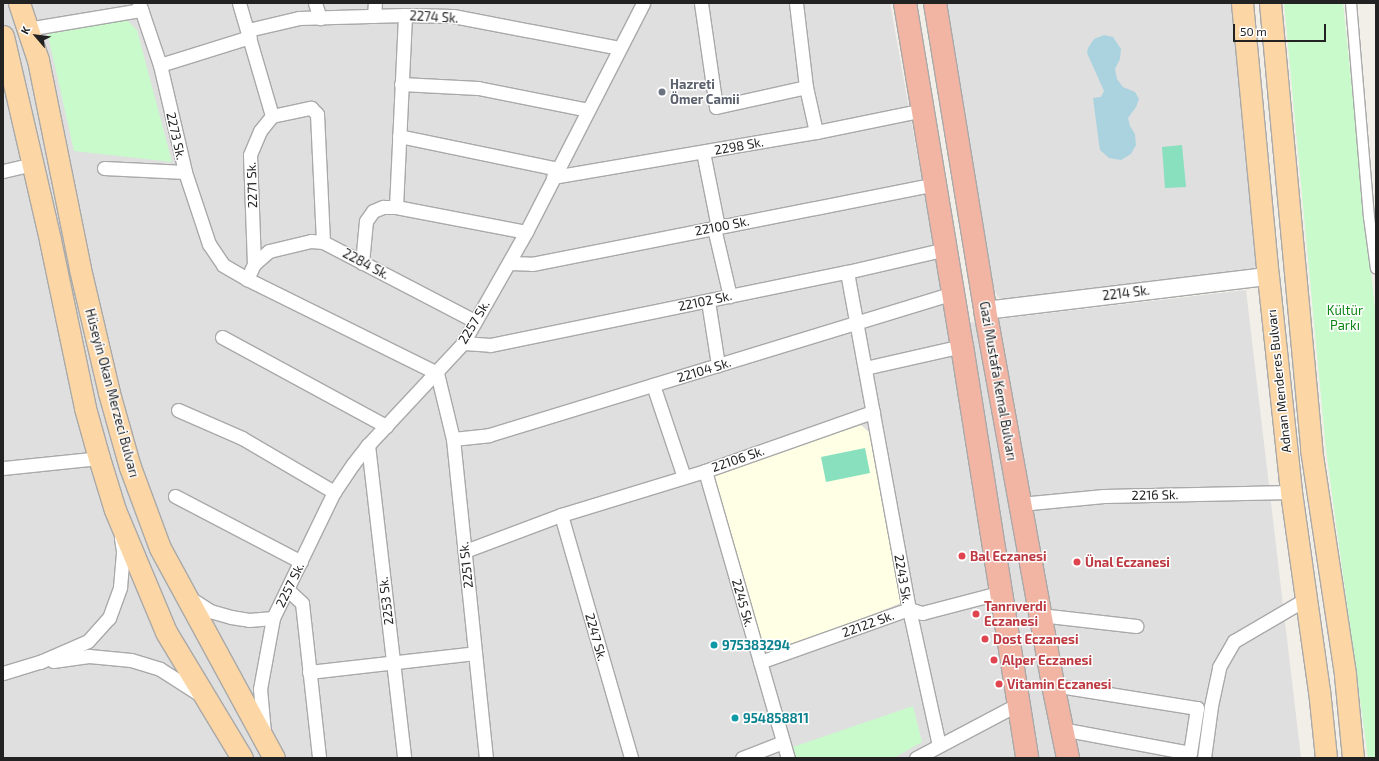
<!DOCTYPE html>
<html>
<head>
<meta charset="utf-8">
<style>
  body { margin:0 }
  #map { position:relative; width:1379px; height:761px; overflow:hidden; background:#f2efe9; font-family:"Exo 2",sans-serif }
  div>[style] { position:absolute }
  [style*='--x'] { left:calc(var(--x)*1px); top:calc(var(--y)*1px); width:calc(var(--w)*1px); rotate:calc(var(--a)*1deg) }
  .residential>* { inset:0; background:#e0dfdf }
  .education>* { inset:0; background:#ffffe5 }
  .park>* { inset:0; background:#c8facc }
  .pitch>* { inset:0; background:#88e0be }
  .water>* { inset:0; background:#aad3df }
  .roads { filter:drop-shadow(1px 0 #a9a9a9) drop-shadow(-1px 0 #a9a9a9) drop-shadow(0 1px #a9a9a9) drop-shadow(0 -1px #a9a9a9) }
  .pedestrian>* { height:10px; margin:-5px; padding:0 5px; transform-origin:5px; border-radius:5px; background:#fff }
  .minor>* { height:13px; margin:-6.5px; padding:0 6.5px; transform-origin:6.5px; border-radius:6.5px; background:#fff }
  .tertiary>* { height:17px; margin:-8.5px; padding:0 8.5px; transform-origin:8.5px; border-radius:8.5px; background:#fff }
  .primary>* { height:21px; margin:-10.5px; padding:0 10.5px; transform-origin:10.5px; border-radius:10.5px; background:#fcd6a4 }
  .trunk>* { height:22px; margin:-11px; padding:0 11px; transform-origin:11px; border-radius:11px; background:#f2b4a3 }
  .dots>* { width:11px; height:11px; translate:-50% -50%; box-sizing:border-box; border:2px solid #fff; border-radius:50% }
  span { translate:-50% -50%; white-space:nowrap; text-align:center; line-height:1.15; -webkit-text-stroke:3px #fff; paint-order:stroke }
  .street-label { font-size:13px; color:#222 }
  .worship-label { font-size:13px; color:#5b616d; font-weight:700 }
  .left { translate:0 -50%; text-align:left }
  .park-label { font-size:13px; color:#0c8416 }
  .health-label { font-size:13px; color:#be3a42; font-weight:700 }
  .culture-label { font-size:13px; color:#0d838f; font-weight:700 }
  .frame { position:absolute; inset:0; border:4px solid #222; pointer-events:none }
  .north { position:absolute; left:16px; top:16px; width:40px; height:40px; -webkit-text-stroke:3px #fff; paint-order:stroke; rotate:298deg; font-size:11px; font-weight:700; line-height:16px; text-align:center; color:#222 }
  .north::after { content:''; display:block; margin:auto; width:14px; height:18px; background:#222; clip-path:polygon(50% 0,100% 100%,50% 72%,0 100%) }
  .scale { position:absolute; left:1233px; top:24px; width:93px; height:18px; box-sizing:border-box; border:2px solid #222; border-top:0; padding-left:5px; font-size:12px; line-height:14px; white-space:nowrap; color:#222; -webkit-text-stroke:3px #fff; paint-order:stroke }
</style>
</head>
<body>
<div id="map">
  <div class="residential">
    <div style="clip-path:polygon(3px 3px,890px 3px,948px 325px,1246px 290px,1301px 758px,3px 758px)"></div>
    <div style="clip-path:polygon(945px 3px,1231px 3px,1257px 264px,1253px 269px,1010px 303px,998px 297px,991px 283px)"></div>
  </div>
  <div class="education">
    <div style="clip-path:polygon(861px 425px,870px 433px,901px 603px,772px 654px,762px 650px,713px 481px,718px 472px)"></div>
  </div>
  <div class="park">
    <div style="clip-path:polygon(1284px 3px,1343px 3px,1376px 319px,1376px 758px,1368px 758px,1326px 450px)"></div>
    <div style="clip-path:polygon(126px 19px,137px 30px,172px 162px,74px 151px,47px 31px)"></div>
    <div style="clip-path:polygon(913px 706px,922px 742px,894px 758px,796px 758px,793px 747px)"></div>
  </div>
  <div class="pitch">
    <div style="clip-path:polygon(1182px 145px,1186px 187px,1165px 188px,1162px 147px)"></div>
    <div style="clip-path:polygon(865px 448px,870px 473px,826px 482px,821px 457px)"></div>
  </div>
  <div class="water">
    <div style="clip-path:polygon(1104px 35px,1113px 37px,1121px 49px,1120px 59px,1115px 69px,1117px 79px,1123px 87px,1135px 92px,1139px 99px,1136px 107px,1128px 118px,1130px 126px,1135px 134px,1136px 145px,1131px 154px,1121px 160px,1109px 158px,1100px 150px,1099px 144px,1093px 98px,1101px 97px,1104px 91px,1087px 53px,1088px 48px,1094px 39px)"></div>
  </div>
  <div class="roads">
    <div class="pedestrian">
      <div style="--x:1351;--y:3;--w:215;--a:85.2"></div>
      <div style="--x:1369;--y:217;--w:52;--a:82.3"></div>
    </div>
    <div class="minor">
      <div style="--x:139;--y:3;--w:65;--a:71.3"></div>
      <div style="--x:160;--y:65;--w:110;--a:76.8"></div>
      <div style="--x:185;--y:172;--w:76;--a:71.6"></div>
      <div style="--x:209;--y:244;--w:25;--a:56"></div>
      <div style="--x:223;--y:265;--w:28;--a:30"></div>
      <div style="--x:247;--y:279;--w:212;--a:26.3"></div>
      <div style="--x:239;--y:3;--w:118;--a:73.7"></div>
      <div style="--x:272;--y:116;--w:19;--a:129"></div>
      <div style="--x:260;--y:131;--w:26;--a:113"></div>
      <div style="--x:250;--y:155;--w:109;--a:87.9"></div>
      <div style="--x:254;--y:264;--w:17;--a:115"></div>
      <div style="--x:315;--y:3;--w:16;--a:72"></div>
      <div style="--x:701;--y:3;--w:105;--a:81.8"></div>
      <div style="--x:716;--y:107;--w:92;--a:-12.5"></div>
      <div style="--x:796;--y:3;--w:85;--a:83.2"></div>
      <div style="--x:806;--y:87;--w:46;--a:77.5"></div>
      <div style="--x:374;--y:16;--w:13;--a:-86"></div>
      <div style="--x:27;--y:29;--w:116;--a:-9.5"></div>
      <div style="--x:248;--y:30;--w:52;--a:-13.2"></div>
      <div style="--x:299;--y:18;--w:106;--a:-1.6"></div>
      <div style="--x:405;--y:15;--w:48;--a:1.2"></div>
      <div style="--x:453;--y:16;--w:169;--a:10.9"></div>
      <div style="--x:160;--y:65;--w:94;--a:-17.3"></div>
      <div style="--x:401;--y:84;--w:77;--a:3"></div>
      <div style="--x:478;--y:88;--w:112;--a:11.3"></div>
      <div style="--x:272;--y:116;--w:40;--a:-12"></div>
      <div style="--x:311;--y:108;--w:8;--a:45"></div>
      <div style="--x:317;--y:114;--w:128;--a:87.3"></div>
      <div style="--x:399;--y:136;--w:162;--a:11.7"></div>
      <div style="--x:703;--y:152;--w:71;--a:78.7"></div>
      <div style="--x:717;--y:222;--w:7;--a:117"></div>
      <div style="--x:714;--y:228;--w:70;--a:76.8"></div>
      <div style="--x:104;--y:168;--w:81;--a:2.8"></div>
      <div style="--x:3;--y:171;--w:31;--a:-13"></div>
      <div style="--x:553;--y:177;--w:267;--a:-9.7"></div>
      <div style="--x:816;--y:132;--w:109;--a:-11.6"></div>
      <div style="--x:396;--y:207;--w:192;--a:-87.3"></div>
      <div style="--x:362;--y:263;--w:42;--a:-84.6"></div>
      <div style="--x:366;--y:221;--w:12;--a:-55"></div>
      <div style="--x:373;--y:211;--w:11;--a:-22"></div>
      <div style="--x:383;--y:207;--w:13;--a:0"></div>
      <div style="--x:396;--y:207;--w:132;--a:10.9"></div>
      <div style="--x:509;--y:263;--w:23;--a:2"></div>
      <div style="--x:532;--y:264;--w:411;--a:-11.2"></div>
      <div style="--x:254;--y:264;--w:20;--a:-41"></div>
      <div style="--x:269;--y:251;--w:43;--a:-13.4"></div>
      <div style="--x:311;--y:241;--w:12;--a:5"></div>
      <div style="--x:323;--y:242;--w:171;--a:27.5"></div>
      <div style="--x:847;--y:272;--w:343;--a:79.6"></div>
      <div style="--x:909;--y:609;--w:139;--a:77.6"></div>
      <div style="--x:708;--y:301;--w:65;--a:81.1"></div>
      <div style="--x:222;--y:337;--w:187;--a:28.5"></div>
      <div style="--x:463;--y:343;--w:27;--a:4"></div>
      <div style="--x:490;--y:345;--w:364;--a:-11.6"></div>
      <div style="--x:847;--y:272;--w:102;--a:-13.1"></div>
      <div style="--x:865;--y:368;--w:99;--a:-12.8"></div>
      <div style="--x:437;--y:373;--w:68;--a:76.4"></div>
      <div style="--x:453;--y:439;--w:321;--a:84.1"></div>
      <div style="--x:653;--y:385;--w:97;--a:71.4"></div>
      <div style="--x:178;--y:410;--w:70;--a:23.6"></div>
      <div style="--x:242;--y:438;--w:107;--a:30.4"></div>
      <div style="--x:453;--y:439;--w:36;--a:-6"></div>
      <div style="--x:489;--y:435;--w:485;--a:-17"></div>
      <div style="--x:368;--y:445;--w:315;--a:83.4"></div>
      <div style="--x:3;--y:468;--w:97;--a:-5.9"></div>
      <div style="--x:705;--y:471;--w:299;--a:73.9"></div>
      <div style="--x:175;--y:496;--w:142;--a:27.6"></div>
      <div style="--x:1020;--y:504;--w:84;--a:-5.4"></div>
      <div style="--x:1104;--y:496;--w:187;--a:-1.2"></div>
      <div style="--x:561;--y:515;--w:253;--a:73.9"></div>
      <div style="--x:465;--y:551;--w:103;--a:-20.6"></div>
      <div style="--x:561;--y:515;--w:151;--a:-17"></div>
      <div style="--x:705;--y:471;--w:178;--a:-19.4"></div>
      <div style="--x:288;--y:590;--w:19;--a:43"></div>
      <div style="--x:302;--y:603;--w:156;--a:83.7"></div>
      <div style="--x:190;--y:598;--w:24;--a:33"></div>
      <div style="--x:210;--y:611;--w:22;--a:16"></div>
      <div style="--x:231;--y:617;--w:18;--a:9"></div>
      <div style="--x:249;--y:620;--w:24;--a:-5"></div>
      <div style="--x:1040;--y:615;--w:97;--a:6.5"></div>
      <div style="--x:53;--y:661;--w:36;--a:-8"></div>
      <div style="--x:89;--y:656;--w:42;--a:5.4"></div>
      <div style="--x:131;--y:660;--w:30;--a:17"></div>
      <div style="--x:160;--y:669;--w:50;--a:32.7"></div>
      <div style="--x:760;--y:662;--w:158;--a:-19.6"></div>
      <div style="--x:909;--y:609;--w:14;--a:17"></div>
      <div style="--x:922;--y:613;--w:83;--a:-14.7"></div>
      <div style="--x:309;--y:672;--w:167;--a:-6.5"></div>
      <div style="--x:3;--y:673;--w:39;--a:-17"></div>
      <div style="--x:40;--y:662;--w:52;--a:-23.6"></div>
      <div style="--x:88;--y:641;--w:31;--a:-48"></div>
      <div style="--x:109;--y:618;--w:33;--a:-70"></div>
      <div style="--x:120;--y:587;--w:36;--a:-85"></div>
      <div style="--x:123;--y:551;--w:13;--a:-99"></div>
      <div style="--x:1053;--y:685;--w:146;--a:9.1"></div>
      <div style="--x:1197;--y:708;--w:46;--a:98.8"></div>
      <div style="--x:1190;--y:753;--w:130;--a:-169.4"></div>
      <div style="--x:264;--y:732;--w:43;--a:-95.3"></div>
      <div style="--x:260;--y:689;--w:72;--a:-79.6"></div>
      <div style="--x:273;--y:618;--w:140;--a:-64.2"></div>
      <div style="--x:334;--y:492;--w:34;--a:-56"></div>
      <div style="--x:353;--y:464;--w:24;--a:-52"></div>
      <div style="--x:368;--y:445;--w:139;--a:-47"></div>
      <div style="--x:463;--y:343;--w:128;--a:-60.4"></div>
      <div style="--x:526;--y:232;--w:257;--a:-62.9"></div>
      <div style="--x:742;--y:758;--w:44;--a:-21.3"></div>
      <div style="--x:916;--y:758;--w:115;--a:-27.9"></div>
      <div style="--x:1204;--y:758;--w:52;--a:-82.3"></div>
      <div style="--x:1211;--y:706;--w:40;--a:-78"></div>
      <div style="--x:1219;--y:667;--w:30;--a:-60"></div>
      <div style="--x:1234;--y:641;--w:83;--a:-30.3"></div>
    </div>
    <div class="tertiary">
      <div style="--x:985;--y:310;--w:285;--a:-6.9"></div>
    </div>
    <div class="primary">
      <div style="--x:19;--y:3;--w:60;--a:71.6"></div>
      <div style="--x:38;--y:60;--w:213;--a:78.6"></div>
      <div style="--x:80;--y:269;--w:127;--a:76.8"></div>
      <div style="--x:109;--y:393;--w:77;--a:74.2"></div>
      <div style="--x:130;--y:467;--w:86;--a:69.7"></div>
      <div style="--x:160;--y:548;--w:239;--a:61.5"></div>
      <div style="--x:1242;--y:3;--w:274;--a:84.6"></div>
      <div style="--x:1268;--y:276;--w:217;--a:83.9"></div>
      <div style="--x:1291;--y:492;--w:200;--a:82"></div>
      <div style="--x:1319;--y:690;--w:68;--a:84.1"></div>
      <div style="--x:1270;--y:3;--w:448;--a:84.7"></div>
      <div style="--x:1311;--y:449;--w:229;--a:81.4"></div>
      <div style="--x:1345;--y:675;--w:83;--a:84.5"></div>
      <div style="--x:3;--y:36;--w:209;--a:77"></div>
      <div style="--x:50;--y:240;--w:172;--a:78.2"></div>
      <div style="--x:85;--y:408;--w:52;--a:74.4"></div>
      <div style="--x:99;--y:458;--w:54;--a:72.9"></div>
      <div style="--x:115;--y:510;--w:132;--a:67.3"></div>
      <div style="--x:166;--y:632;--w:147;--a:58.9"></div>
    </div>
    <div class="trunk">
      <div style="--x:905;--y:3;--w:348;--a:80.6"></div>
      <div style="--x:962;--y:346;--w:417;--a:81"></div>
      <div style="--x:935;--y:3;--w:311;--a:80.7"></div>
      <div style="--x:985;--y:310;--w:381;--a:79.7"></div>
      <div style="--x:1053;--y:685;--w:75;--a:78.4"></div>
    </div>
  </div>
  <div class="dots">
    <div style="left:662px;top:92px;background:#6b7280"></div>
    <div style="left:962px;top:556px;background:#e0444e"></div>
    <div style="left:1077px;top:562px;background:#e0444e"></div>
    <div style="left:976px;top:614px;background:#e0444e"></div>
    <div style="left:985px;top:639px;background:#e0444e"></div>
    <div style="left:714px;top:645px;background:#0f9aa8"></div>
    <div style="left:994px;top:660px;background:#e0444e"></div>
    <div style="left:999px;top:684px;background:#e0444e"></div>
    <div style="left:735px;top:718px;background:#0f9aa8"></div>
  </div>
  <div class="street-label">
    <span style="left:434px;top:17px;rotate:3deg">2274 Sk.</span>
    <span style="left:176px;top:136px;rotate:77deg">2273 Sk.</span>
    <span style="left:739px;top:146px;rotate:-10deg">2298 Sk.</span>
    <span style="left:252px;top:185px;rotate:-92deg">2271 Sk.</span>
    <span style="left:722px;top:226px;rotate:-11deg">22100 Sk.</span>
    <span style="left:366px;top:264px;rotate:28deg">2284 Sk.</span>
    <span style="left:1126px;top:293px;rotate:-7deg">2214 Sk.</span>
    <span style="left:705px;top:301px;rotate:-12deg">22102 Sk.</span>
    <span style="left:474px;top:322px;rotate:-59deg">2257 Sk.</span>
    <span style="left:704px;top:370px;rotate:-17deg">22104 Sk.</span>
    <span style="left:998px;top:381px;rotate:80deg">Gazi Mustafa Kemal Bulvarı</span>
    <span style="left:1279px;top:381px;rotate:-96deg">Adnan Menderes Bulvarı</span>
    <span style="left:112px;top:393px;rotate:75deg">Hüseyin Okan Merzeci Bulvarı</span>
    <span style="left:738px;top:459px;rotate:-19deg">22106 Sk.</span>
    <span style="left:1155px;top:495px;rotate:-1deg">2216 Sk.</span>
    <span style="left:466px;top:565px;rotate:-96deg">2251 Sk.</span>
    <span style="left:903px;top:579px;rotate:80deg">2243 Sk.</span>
    <span style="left:290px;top:585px;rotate:-64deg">2257 Sk.</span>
    <span style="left:386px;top:601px;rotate:-97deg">2253 Sk.</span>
    <span style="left:743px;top:603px;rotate:74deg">2245 Sk.</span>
    <span style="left:868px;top:624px;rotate:-20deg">22122 Sk.</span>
    <span style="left:596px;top:637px;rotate:74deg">2247 Sk.</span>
  </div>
  <div class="worship-label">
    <span class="left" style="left:670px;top:92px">Hazreti<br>Ömer Camii</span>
  </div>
  <div class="park-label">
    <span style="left:1345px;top:318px">Kültür<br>Parkı</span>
  </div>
  <div class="health-label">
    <span class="left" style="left:970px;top:556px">Bal Eczanesi</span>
    <span class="left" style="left:1085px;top:562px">Ünal Eczanesi</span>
    <span class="left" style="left:984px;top:614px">Tanrıverdi<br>Eczanesi</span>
    <span class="left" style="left:993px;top:639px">Dost Eczanesi</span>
    <span class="left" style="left:1002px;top:660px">Alper Eczanesi</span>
    <span class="left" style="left:1007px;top:684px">Vitamin Eczanesi</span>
  </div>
  <div class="culture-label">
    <span class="left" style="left:722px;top:645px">975383294</span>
    <span class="left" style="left:743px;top:718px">954858811</span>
  </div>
  <div class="frame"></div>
  <div class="north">K</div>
  <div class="scale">50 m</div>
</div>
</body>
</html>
